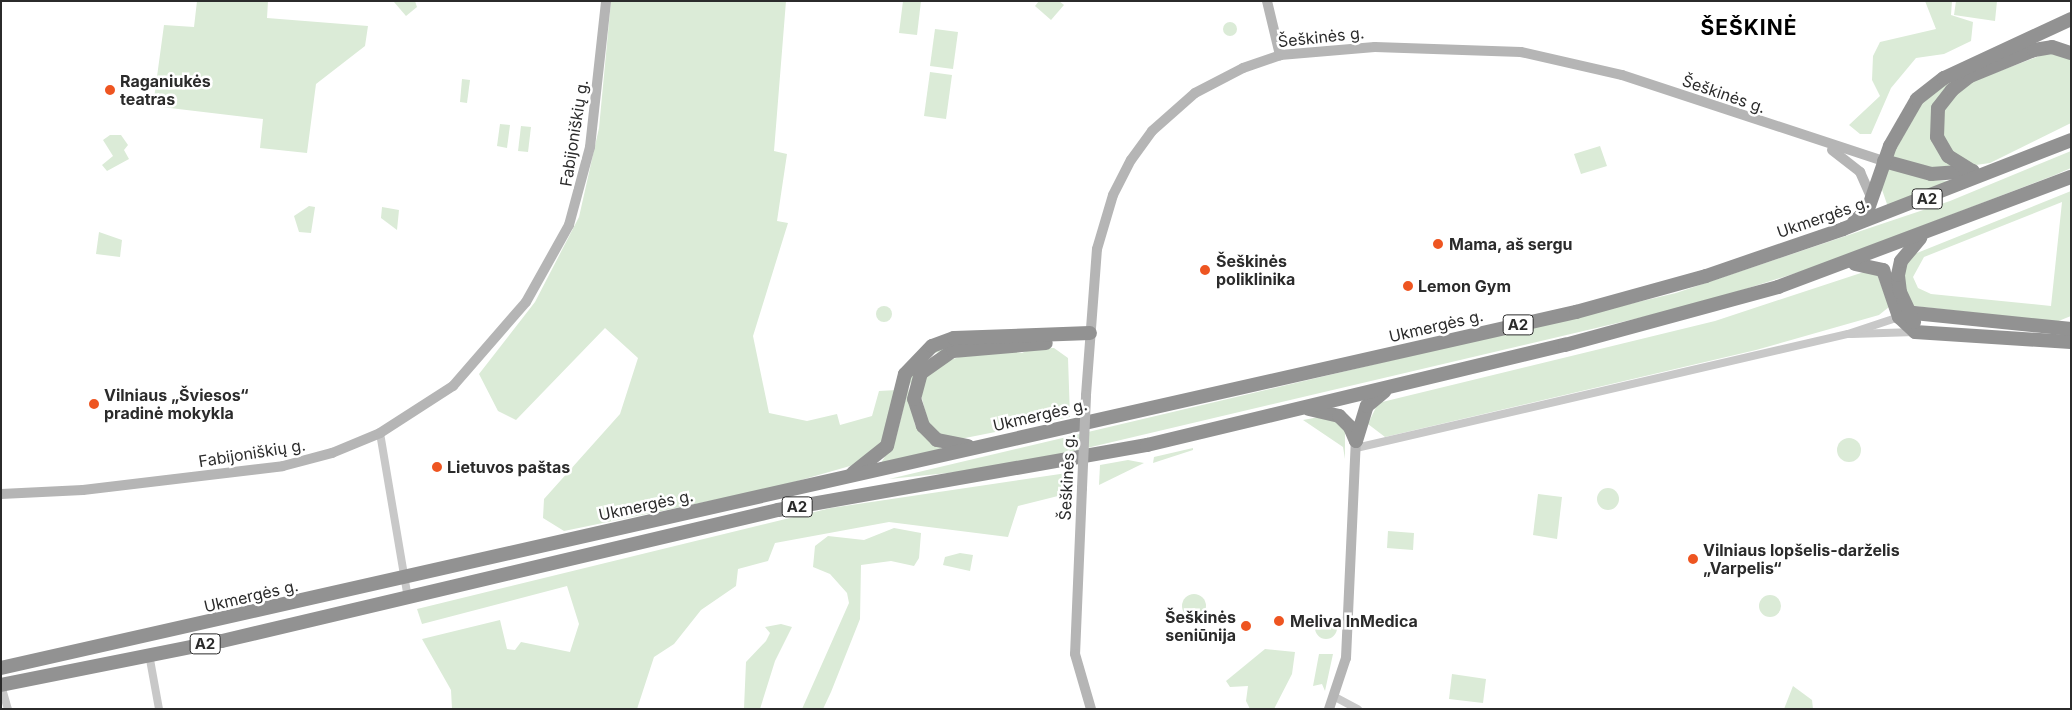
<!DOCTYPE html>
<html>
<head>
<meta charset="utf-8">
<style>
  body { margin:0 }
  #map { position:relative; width:2072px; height:710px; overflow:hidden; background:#fff; font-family:Inter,sans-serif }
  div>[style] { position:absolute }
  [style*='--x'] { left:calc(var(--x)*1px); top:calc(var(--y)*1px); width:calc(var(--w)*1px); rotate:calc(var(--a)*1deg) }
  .green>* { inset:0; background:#dbebd7 }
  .round { border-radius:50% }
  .street>* { height:8px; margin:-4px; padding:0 4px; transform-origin:4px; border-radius:4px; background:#c8c8c8 }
  .secondary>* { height:10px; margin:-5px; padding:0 5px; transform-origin:5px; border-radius:5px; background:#b5b5b5 }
  .highway>* { height:14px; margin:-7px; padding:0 7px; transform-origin:7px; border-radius:7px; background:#929292 }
  .secondary-bridge>* { height:10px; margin:-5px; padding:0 5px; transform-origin:5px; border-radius:5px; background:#b5b5b5 }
  .dots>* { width:14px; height:14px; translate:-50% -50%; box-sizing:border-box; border:2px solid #fff; border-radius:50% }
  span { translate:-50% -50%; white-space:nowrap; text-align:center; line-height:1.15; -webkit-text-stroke:5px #fff; paint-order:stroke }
  .shield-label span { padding:1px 4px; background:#fff; border:1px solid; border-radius:4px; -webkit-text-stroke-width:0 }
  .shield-label { font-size:15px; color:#2b2b2b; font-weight:700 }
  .street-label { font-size:16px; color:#2b2b2b }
  .poi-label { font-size:16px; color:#2b2b2b; font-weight:700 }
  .left { translate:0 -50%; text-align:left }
  .right { translate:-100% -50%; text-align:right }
  .district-label { font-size:21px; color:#000; font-weight:700; letter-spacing:1px }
  .frame { position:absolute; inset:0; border:2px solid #2b2b2b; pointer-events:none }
</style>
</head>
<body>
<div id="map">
  <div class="green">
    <div style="clip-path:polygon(197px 1px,268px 1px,267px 18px,368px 26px,365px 46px,316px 84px,307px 153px,260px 148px,263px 119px,153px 106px,164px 25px,194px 27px)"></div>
    <div style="clip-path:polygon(415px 1px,417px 7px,406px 16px,394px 2px)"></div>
    <div style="clip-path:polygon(611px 1px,786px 1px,774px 151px,787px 154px,777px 221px,788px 223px,753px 336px,769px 413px,807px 421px,837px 414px,840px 425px,872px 416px,879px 391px,897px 390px,885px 440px,864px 462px,773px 488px,564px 531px,543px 518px,544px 499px,620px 414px,638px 358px,605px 328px,516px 420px,498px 411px,479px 374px,535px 302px,579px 217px,599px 128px)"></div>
    <div style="clip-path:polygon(903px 1px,921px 1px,917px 35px,899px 33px)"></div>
    <div style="clip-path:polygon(1039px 1px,1059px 1px,1064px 5px,1051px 20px,1035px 6px)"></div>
    <div style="clip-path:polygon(1925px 1px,1952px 1px,1951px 15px,1973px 22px,1971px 41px,1944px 54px,1916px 58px,1891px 88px,1871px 134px,1860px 134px,1849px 125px,1880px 96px,1872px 80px,1873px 56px,1880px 42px,1936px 29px)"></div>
    <div style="clip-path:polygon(1956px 1px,1997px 1px,1995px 21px,1954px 15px)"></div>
    <div class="round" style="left:1223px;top:22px;width:14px;height:14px"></div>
    <div style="clip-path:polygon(935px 29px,958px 32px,953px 69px,930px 66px)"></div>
    <div style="clip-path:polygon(2047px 53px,2071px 58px,2071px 123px,1990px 163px,1976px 165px,1958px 157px,1944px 141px,1941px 127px,1944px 111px,1956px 93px,1971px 82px)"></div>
    <div style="clip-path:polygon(930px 72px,952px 75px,946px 119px,924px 116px)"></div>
    <div style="clip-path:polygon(1958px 74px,1932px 117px,1960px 169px,1909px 166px,1891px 155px,1919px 105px)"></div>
    <div style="clip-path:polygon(462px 79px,470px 80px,467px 103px,460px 102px)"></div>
    <div style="clip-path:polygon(500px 124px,510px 125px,507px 148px,497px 146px)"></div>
    <div style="clip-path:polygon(521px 126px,531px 127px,528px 152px,518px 151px)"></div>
    <div style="clip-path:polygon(110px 135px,121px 135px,128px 145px,124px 150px,129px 159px,107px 171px,102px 165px,113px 156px,103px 140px)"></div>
    <div style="clip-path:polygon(1600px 146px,1607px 166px,1581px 174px,1574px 154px)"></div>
    <div style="clip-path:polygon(2071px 151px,2071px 168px,2055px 175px,1818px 266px,1698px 304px,1006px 467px,889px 479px,1676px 293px,1950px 201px)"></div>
    <div style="clip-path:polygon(1885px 166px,1933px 180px,1951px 181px,1888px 207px,1879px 181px)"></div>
    <div style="clip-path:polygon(evenodd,2071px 191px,2071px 316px,2056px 322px,1914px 306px,1904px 290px,1903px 269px,1912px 255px,2071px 191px,2062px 202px,2051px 306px,1931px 294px,1918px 288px,1913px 277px,1924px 257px,2062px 202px)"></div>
    <div style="clip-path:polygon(309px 206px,315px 207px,311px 233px,299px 232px,294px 216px)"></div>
    <div style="clip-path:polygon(382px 207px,399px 210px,397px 230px,381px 218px)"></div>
    <div style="clip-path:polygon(99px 232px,122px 240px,120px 257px,96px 254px)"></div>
    <div style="clip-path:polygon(1870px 270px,1876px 271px,1889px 307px,1879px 315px,1756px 350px,1385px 437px,1368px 424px,1378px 403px,1715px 321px)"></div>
    <div class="round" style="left:876px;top:306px;width:16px;height:16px"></div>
    <div style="clip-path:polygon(955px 347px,932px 354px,908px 387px,915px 425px,942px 449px,881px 463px,896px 438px,913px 369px,937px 349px)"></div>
    <div style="clip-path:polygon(1032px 348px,1054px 348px,1068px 358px,1070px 417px,960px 439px,940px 435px,929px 426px,919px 387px,930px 367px,962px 356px,1001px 349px,1022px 353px)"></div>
    <div style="clip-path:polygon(1319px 417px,1335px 417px,1345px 431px,1345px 459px,1343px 447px,1303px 420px)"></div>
    <div class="round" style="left:1837px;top:438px;width:24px;height:24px"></div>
    <div style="clip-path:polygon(1193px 448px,1193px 450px,1153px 463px,1154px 457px)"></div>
    <div style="clip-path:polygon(1128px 460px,1144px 463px,1099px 485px,1100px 465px)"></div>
    <div style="clip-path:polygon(1067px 473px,1066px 494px,1018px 506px,1008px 537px,889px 522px,775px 543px,768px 561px,738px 569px,736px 586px,701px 610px,674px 644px,654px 657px,637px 709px,452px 709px,451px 690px,422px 639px,500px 620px,507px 649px,515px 650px,521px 642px,570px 652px,579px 624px,567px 586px,422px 624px,417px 609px,831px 508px)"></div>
    <div class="round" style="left:1597px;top:488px;width:22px;height:22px"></div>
    <div style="clip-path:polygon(1538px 494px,1562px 497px,1557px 539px,1533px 535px)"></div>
    <div style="clip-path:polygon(894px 528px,921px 533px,919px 558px,914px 566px,891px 561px,861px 565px,860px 619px,831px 692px,823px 709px,802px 709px,849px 603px,847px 593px,830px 574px,813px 567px,815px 546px,828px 536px,864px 540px)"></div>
    <div style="clip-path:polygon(1388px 531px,1414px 533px,1413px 550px,1387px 548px)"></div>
    <div style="clip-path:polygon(960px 553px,973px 555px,970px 571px,943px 565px,945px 557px)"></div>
    <div class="round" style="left:1182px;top:594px;width:24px;height:24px"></div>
    <div class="round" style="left:1759px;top:595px;width:22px;height:22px"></div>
    <div class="round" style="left:1315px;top:617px;width:22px;height:22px"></div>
    <div style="clip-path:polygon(781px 624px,792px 627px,775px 661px,760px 709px,732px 709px,744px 708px,746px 662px,766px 641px,770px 633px,765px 627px)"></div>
    <div style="clip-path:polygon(1265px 649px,1295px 652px,1292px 674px,1274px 709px,1250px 709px,1246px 701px,1248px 686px,1230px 687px,1226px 681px)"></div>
    <div style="clip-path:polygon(1319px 654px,1333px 654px,1325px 691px,1322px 684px,1313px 686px)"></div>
    <div style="clip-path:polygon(1452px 674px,1486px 679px,1483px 703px,1449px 699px)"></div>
    <div style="clip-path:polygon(1793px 686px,1812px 700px,1813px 709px,1784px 709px)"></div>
  </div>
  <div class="street">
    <div style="--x:1852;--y:334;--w:63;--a:-1.8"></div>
    <div style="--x:380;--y:433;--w:167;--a:80.4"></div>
    <div style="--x:1356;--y:448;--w:505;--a:-13.05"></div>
    <div style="--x:1848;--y:334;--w:57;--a:-18.4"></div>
    <div style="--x:149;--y:654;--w:56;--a:79.7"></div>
    <div style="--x:1;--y:685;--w:25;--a:74"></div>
    <div style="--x:1335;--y:697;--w:26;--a:28"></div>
  </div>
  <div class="secondary">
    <div style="--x:1267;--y:1;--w:56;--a:76.5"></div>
    <div style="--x:1832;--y:150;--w:36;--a:38"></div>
    <div style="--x:1860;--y:172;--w:30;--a:66"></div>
    <div style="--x:1086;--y:395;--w:146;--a:-85.7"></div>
    <div style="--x:1097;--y:249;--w:56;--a:-73.5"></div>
    <div style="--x:1113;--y:195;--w:39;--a:-63"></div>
    <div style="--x:1131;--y:160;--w:36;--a:-54"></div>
    <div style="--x:1152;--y:131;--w:57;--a:-41.5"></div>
    <div style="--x:1195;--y:93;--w:54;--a:-27.5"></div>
    <div style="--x:1243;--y:68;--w:39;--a:-19"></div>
    <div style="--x:1280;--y:55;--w:95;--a:-4.8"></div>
    <div style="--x:1375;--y:47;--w:146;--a:2"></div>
    <div style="--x:1521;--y:52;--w:104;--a:12.8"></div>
    <div style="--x:1622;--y:75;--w:276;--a:18.2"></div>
    <div style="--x:1082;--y:488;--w:166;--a:92.4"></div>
    <div style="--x:1075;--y:654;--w:57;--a:73.8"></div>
    <div style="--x:1;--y:494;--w:82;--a:-2.8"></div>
    <div style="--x:83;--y:490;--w:201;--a:-6.8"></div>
    <div style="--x:283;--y:466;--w:51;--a:-14.9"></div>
    <div style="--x:332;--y:453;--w:52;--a:-22.6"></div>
    <div style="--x:380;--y:433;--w:87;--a:-32.8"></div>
    <div style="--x:453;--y:386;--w:111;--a:-49"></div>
    <div style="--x:526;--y:302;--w:88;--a:-60.8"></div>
    <div style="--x:569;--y:225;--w:81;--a:-74.9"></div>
    <div style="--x:590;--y:147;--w:147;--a:-83.7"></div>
    <div style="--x:1329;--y:709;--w:54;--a:-71.6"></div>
    <div style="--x:1346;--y:658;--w:217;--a:-87.4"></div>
  </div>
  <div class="highway">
    <div style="--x:1884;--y:161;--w:49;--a:15.5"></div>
    <div style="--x:1931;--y:174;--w:42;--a:-4.1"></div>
    <div style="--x:1972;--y:171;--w:28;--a:-148"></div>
    <div style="--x:1948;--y:156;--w:22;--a:-120"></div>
    <div style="--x:1937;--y:137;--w:29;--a:-88"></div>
    <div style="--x:1938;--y:108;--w:23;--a:-52"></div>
    <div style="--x:1952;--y:90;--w:23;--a:-38"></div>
    <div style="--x:1970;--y:76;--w:69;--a:-22.1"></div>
    <div style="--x:2034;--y:50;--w:18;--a:-9"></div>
    <div style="--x:2052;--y:47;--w:20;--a:18"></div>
    <div style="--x:1854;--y:222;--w:19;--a:-43"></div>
    <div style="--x:1868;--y:209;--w:67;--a:-70.8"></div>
    <div style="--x:1890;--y:146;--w:54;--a:-60.1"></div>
    <div style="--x:1917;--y:99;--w:34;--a:-38"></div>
    <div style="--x:1944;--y:78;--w:140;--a:-24.9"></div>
    <div style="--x:1855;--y:264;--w:29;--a:12"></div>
    <div style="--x:1883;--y:270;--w:50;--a:71.2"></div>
    <div style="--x:1899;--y:317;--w:22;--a:43"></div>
    <div style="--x:1915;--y:332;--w:156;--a:3.7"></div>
    <div style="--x:1914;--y:313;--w:158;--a:5.8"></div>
    <div style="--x:1914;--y:322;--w:33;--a:-115"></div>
    <div style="--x:1900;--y:292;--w:17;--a:-97"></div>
    <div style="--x:1898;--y:275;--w:14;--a:-78"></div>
    <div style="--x:1901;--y:261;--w:30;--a:-50"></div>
    <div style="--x:1309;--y:409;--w:31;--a:13"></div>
    <div style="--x:1339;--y:416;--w:16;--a:45"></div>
    <div style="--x:1350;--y:427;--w:15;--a:67"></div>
    <div style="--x:1356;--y:441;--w:37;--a:-73"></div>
    <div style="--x:1367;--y:406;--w:23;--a:-40"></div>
    <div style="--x:968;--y:446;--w:32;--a:-169"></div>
    <div style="--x:937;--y:440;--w:20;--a:-135"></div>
    <div style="--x:923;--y:426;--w:28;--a:-108"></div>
    <div style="--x:914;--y:399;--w:27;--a:-75"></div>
    <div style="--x:921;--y:373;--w:39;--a:-35"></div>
    <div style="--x:953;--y:351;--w:93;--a:-4.9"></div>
    <div style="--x:853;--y:473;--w:43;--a:-38.5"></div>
    <div style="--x:887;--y:446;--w:74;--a:-76"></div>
    <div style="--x:905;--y:374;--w:39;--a:-46"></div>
    <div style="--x:932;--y:346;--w:23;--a:-20"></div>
    <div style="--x:954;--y:338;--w:136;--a:-2.1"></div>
    <div style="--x:1;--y:668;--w:1615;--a:-12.74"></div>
    <div style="--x:1576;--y:312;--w:135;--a:-15.5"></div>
    <div style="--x:1706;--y:276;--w:145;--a:-18.9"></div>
    <div style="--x:1843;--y:229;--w:245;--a:-21.3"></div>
    <div style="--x:1;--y:685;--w:225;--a:-11.3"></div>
    <div style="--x:222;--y:641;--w:571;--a:-13.26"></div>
    <div style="--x:778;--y:510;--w:375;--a:-10"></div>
    <div style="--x:1147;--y:445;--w:430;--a:-13.5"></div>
    <div style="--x:1565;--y:345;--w:221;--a:-15.2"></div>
    <div style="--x:1778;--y:287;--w:313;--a:-20.6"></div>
  </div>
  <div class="secondary-bridge">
    <div style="--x:1082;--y:488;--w:93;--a:-87.5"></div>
  </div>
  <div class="dots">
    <div style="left:110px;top:90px;background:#ee5521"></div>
    <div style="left:1438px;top:244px;background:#ee5521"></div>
    <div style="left:1205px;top:270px;background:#ee5521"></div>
    <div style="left:1408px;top:286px;background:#ee5521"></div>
    <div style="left:94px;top:404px;background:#ee5521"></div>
    <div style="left:437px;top:467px;background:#ee5521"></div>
    <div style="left:1693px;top:559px;background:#ee5521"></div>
    <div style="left:1279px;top:621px;background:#ee5521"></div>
    <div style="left:1246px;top:626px;background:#ee5521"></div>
  </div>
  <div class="shield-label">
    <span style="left:1927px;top:199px">A2</span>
    <span style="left:1518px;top:325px">A2</span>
    <span style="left:797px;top:507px">A2</span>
    <span style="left:205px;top:644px">A2</span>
  </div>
  <div class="street-label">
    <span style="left:1321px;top:37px;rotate:-6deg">Šeškinės g.</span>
    <span style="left:1724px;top:94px;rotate:19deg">Šeškinės g.</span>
    <span style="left:574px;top:133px;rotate:-81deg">Fabijoniškių g.</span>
    <span style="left:1823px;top:217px;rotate:-19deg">Ukmergės g.</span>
    <span style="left:1436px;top:326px;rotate:-13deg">Ukmergės g.</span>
    <span style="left:1040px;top:415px;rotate:-13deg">Ukmergės g.</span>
    <span style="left:252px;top:453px;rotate:-9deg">Fabijoniškių g.</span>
    <span style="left:1067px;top:477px;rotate:-87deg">Šeškinės g.</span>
    <span style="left:646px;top:505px;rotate:-12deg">Ukmergės g.</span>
    <span style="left:251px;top:596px;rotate:-13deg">Ukmergės g.</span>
  </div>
  <div class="poi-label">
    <span class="left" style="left:120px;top:90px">Raganiukės<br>teatras</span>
    <span class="left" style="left:1449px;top:244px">Mama, aš sergu</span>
    <span class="left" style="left:1216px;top:270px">Šeškinės<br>poliklinika</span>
    <span class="left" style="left:1418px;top:286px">Lemon Gym</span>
    <span class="left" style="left:104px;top:404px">Vilniaus „Šviesos“<br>pradinė mokykla</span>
    <span class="left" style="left:447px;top:467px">Lietuvos paštas</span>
    <span class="left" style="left:1703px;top:559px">Vilniaus lopšelis-darželis<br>„Varpelis“</span>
    <span class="right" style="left:1236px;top:626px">Šeškinės<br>seniūnija</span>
    <span class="left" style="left:1290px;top:621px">Meliva InMedica</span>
  </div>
  <div class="district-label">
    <span style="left:1749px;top:28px">ŠEŠKINĖ</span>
  </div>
  <div class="frame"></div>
</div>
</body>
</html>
